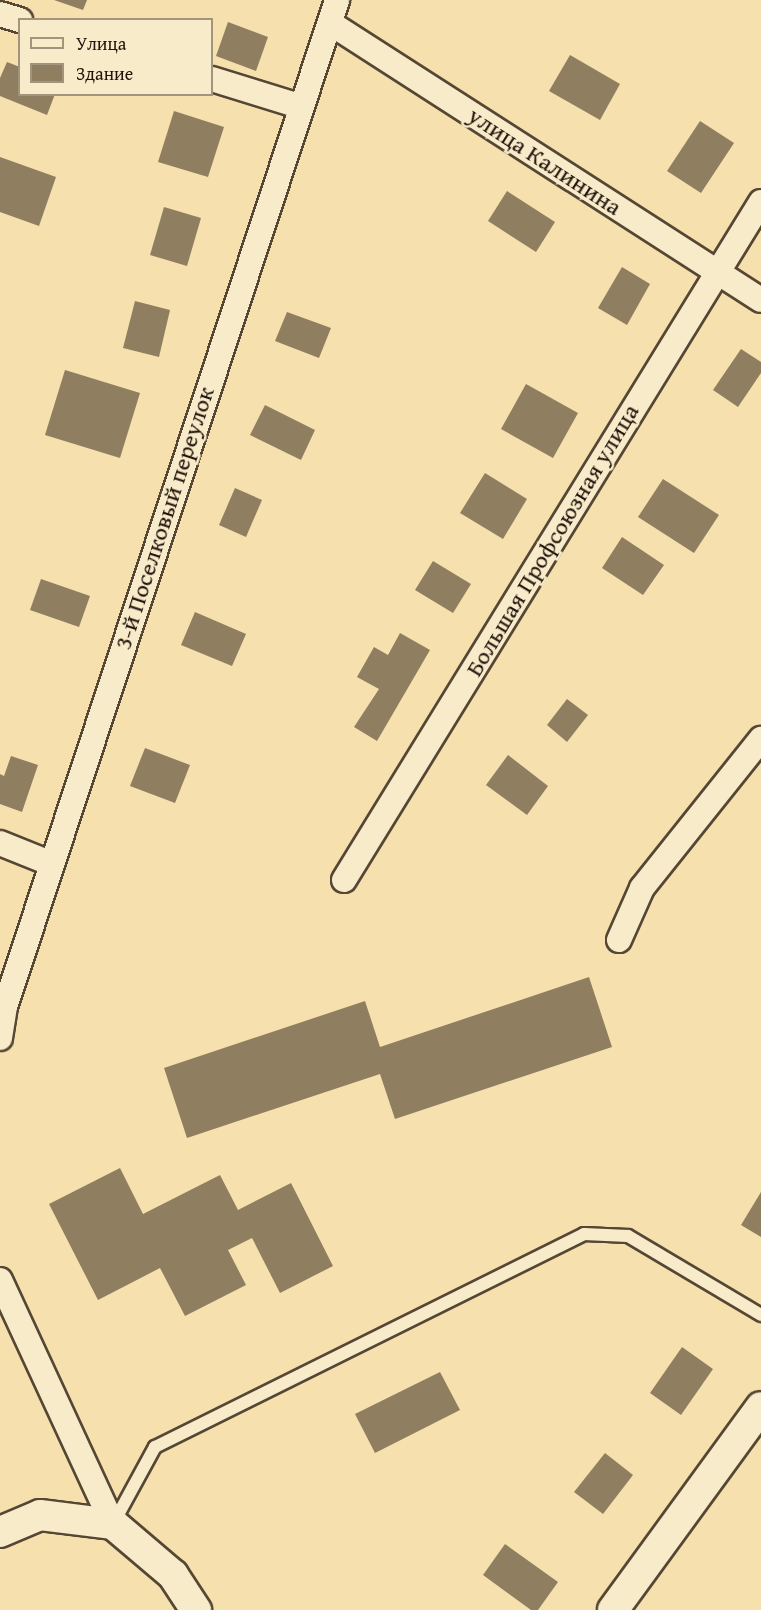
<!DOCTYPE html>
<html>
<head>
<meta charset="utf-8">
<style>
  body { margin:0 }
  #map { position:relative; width:761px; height:1610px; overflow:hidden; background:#f5e0ae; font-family:"Gentium Book Plus",serif }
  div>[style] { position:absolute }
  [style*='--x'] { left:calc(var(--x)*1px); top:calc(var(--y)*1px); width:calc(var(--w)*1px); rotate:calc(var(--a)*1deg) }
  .building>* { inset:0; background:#8f7e60 }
  .roads { filter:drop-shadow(2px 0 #554734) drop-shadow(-2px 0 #554734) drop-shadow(0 2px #554734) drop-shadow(0 -2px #554734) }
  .service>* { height:12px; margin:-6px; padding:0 6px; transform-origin:6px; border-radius:6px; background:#f8ebca }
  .minor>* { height:24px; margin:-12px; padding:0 12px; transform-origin:12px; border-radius:12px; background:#f8ebca }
  .tertiary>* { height:30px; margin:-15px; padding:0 15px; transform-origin:15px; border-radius:15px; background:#f8ebca }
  span { translate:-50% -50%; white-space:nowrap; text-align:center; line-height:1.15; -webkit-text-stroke:5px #f8ebca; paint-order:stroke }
  .street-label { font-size:24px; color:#20140c }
  .legend { position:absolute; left:18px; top:18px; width:195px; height:78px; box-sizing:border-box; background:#f8ebca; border:2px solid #a2957e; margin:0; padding:8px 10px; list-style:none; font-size:18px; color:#20140c }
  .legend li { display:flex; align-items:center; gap:12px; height:30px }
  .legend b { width:30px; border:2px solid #a2957e }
</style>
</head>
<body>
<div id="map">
  <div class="building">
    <div style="clip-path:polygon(54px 0,87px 0,83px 10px)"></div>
    <div style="clip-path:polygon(228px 22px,268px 37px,256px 71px,216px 56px)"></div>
    <div style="clip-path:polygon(570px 55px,620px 84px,600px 120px,549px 91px)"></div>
    <div style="clip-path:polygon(7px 62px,20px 67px,20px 94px,55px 94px,47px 115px,0 96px,0 78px)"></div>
    <div style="clip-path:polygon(174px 111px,224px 127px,208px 177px,158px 162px)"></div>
    <div style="clip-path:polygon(700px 121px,734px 143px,701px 193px,667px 171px)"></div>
    <div style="clip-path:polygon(0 157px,56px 177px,39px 226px,0 212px)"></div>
    <div style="clip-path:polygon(507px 191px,555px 222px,536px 252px,488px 221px)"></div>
    <div style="clip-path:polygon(164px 207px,201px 218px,187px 266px,150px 255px)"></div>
    <div style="clip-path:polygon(622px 267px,650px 284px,627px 325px,598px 308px)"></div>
    <div style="clip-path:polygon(135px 301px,170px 310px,159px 357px,123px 348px)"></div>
    <div style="clip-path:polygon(287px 312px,331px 328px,319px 358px,275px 341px)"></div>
    <div style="clip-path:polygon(741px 349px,761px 362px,761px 373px,738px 407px,713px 390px)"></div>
    <div style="clip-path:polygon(65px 370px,140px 393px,120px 458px,45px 435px)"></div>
    <div style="clip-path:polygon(526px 384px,578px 413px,553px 458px,501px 429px)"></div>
    <div style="clip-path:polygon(265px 405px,315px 430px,301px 460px,250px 435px)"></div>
    <div style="clip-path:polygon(485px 473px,527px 499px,503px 539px,460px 513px)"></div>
    <div style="clip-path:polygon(663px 479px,719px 515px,694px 553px,638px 517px)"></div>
    <div style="clip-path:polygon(235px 488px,262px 500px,246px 537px,219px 525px)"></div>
    <div style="clip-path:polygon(622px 537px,664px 565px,643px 595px,602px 568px)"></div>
    <div style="clip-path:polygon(433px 561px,471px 584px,453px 613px,415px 590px)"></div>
    <div style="clip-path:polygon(41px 579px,90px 596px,79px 627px,30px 610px)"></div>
    <div style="clip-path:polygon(195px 612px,246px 634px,232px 666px,181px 645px)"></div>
    <div style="clip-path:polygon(400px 633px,430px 650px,377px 741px,354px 727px,379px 689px,357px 677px,374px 647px,388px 655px)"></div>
    <div style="clip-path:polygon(567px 699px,588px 715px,567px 742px,547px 725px)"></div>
    <div style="clip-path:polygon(145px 748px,190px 765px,175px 803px,130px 786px)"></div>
    <div style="clip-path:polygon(508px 755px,548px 786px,527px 815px,486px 785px)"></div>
    <div style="clip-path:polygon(11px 756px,38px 765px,22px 812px,0 804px,0 774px,4px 776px)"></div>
    <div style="clip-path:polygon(589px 977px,612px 1047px,395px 1119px,380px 1074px,187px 1138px,164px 1068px,365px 1001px,380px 1047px)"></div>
    <div style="clip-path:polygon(120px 1168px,143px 1214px,220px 1175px,238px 1210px,291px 1183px,333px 1266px,280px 1293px,252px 1238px,228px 1250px,246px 1285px,185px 1316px,160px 1268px,98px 1300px,49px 1204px)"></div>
    <div style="clip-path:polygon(761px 1192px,761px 1237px,741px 1225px)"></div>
    <div style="clip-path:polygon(682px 1347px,713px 1369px,681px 1415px,650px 1393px)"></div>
    <div style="clip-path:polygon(440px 1372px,460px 1410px,375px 1453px,355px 1414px)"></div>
    <div style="clip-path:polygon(605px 1453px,633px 1475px,603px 1514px,574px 1492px)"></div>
    <div style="clip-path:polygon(505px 1544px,558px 1582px,538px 1610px,531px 1610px,483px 1575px)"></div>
  </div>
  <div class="roads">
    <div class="service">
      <div style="--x:113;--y:1524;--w:88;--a:-61.4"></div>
      <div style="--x:155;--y:1447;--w:479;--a:-26.4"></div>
      <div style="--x:584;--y:1234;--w:44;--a:2.6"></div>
      <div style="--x:628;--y:1236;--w:155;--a:30.7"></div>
    </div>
    <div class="minor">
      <div style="--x:0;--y:14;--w:21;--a:17"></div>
      <div style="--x:330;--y:23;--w:512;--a:32.73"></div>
      <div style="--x:212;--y:79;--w:91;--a:17.2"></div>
      <div style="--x:0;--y:843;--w:56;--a:22"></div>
      <div style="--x:344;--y:880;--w:796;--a:-58.41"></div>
      <div style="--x:619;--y:940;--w:57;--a:-66.1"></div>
      <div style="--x:642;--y:888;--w:191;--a:-51.4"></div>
      <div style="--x:0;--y:1038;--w:31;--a:-81"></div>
      <div style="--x:5;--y:1007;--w:1060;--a:-71.75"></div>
      <div style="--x:0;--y:1280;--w:269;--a:65.2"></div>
    </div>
    <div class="tertiary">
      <div style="--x:0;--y:1532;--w:43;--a:-23"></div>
      <div style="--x:40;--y:1515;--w:74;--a:7"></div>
      <div style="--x:113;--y:1524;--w:79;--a:40.4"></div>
      <div style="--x:173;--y:1575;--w:42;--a:56.7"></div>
      <div style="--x:613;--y:1610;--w:251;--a:-53.9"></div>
    </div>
  </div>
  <div class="street-label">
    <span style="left:545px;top:161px;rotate:33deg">улица Калинина</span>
    <span style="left:164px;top:518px;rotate:-72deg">3-й Поселковый переулок</span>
    <span style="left:552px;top:540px;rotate:-59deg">Большая Профсоюзная улица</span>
  </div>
  <ul class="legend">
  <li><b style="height:8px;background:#f8ebca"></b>Улица</li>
  <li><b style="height:16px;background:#8f7e60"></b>Здание</li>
  </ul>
</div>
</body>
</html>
